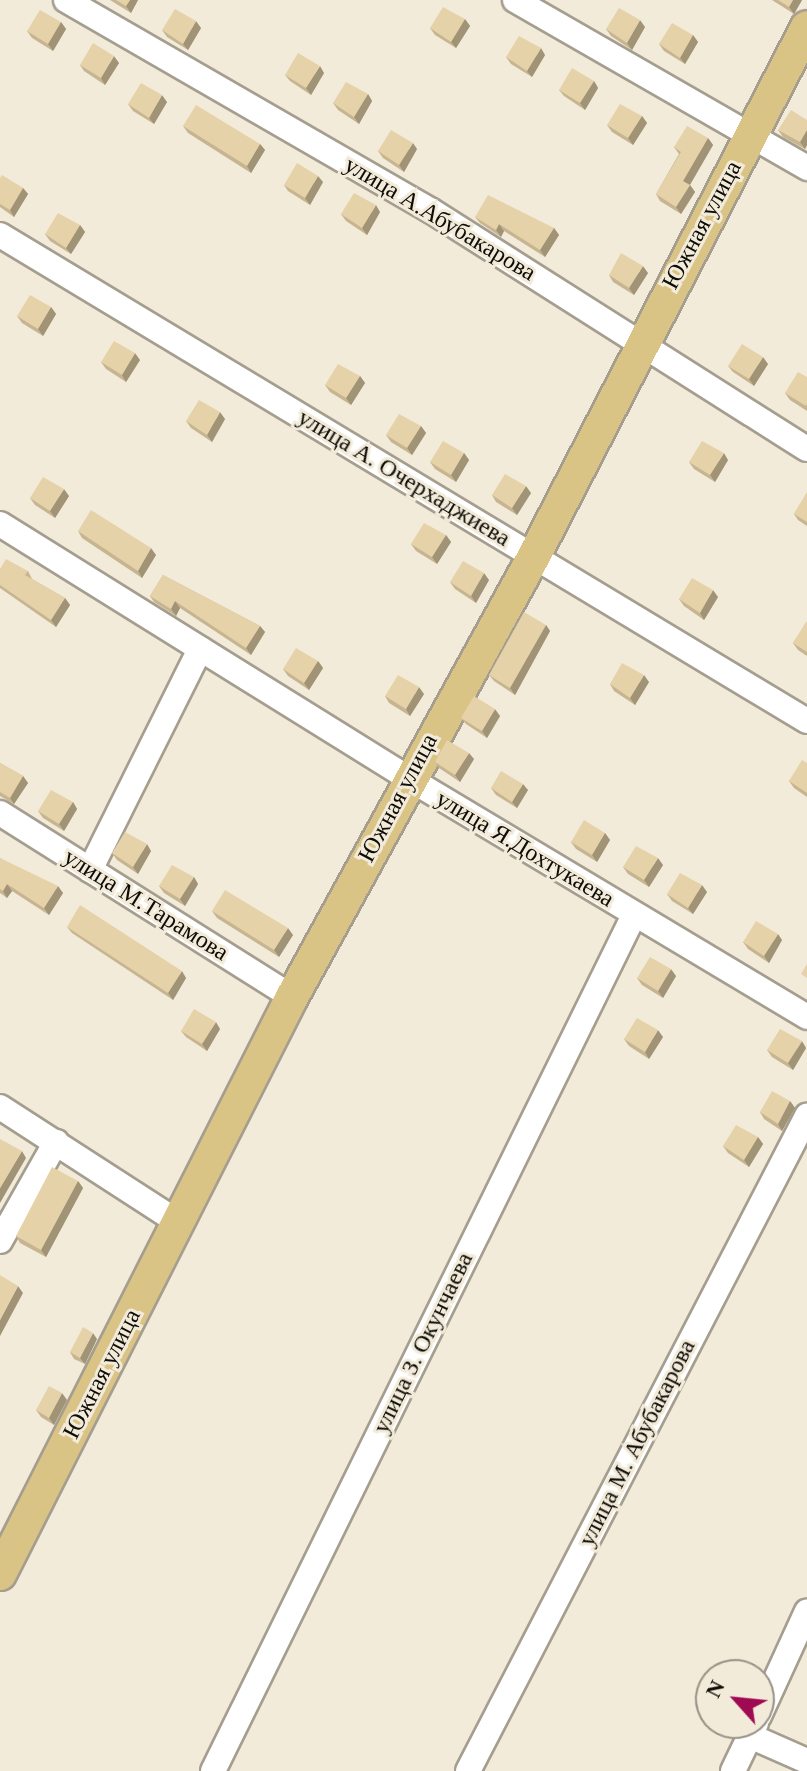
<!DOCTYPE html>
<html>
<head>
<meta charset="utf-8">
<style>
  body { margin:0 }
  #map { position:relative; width:807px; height:1771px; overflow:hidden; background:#f2ebda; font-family:Georgia,serif }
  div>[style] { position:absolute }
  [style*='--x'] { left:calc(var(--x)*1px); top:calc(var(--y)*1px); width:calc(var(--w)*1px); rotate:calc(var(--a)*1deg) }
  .roads { filter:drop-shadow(2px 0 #a59e8f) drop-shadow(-2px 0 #a59e8f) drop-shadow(0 2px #a59e8f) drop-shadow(0 -2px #a59e8f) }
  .minor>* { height:24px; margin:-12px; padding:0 12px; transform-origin:12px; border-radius:12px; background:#fff }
  .major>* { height:32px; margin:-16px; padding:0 16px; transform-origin:16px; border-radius:16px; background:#dac485 }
  .wall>* { inset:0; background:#c6b590 }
  .shaded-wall>* { inset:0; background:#a19376 }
  .building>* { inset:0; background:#e6d2a8 }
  span { translate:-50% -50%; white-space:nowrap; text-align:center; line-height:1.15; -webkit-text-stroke:6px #f2ebda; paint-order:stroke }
  .street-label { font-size:24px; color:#0e0c07 }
  .north { position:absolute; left:695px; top:1659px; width:80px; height:80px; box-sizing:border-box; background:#f2ebda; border:2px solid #979286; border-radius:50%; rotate:297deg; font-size:22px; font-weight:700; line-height:32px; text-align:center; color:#0e0c07 }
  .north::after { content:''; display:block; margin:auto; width:28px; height:36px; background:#9f0a52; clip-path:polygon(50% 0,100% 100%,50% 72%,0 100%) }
</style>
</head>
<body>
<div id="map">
  <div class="roads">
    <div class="minor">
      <div style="--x:66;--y:0;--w:420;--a:30"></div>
      <div style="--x:430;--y:210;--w:446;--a:32.4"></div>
      <div style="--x:515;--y:0;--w:337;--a:29.9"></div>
      <div style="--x:0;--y:235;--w:942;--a:31.06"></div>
      <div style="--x:0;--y:524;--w:481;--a:31.9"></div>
      <div style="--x:408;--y:778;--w:465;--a:30.9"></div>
      <div style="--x:0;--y:813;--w:345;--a:32.2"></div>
      <div style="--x:90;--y:870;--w:247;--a:-63.5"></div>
      <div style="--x:0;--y:1107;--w:213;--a:32.9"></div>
      <div style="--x:0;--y:1241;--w:114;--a:-60.5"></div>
      <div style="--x:759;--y:1716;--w:115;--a:-65.4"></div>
      <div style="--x:750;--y:1736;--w:62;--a:23.7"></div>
      <div style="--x:213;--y:1771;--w:954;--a:-63.81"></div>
      <div style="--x:468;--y:1771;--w:738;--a:-62.64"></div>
      <div style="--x:733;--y:1771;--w:53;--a:-64.4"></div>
    </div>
    <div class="major">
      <div style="--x:0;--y:1574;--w:647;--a:-63.16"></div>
      <div style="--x:292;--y:997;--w:503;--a:-61.24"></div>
      <div style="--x:534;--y:556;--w:595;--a:-62.7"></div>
    </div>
  </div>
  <div class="wall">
    <div style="clip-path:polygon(110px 0,138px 0,131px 13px)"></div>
    <div style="clip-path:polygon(772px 0,802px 0,794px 14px)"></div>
    <div style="clip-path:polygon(465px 19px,470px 26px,456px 48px,435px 35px,430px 28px)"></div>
    <div style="clip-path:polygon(61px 22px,66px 29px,53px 51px,32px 38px,27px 31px)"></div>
    <div style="clip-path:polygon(645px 27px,632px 50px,611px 36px,606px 29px)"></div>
    <div style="clip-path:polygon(201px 28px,188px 50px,167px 37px,162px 30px)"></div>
    <div style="clip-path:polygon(693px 35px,698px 42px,685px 64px,664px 51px,659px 44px)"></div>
    <div style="clip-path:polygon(545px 55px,532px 77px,511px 64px,506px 57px)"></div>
    <div style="clip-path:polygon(119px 63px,105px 85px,84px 71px,80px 65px)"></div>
    <div style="clip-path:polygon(324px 73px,311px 95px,290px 81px,285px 75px)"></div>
    <div style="clip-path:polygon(594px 81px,598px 88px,585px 110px,564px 96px,559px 90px)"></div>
    <div style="clip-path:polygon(368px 94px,372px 101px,359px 124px,338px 110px,333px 103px)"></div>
    <div style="clip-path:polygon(167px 102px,154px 124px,133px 111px,128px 104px)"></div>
    <div style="clip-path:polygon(642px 116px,647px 123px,633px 145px,612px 132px,607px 125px)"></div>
    <div style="clip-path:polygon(807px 120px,807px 145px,805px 149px,783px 137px,778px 130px)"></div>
    <div style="clip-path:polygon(183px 126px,260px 144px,265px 150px,251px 173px,188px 133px)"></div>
    <div style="clip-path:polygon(708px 138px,713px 145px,690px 185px,695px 192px,681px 214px,660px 201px,656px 194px,679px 154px,674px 147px)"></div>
    <div style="clip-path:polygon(417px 149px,404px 172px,383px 158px,378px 151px)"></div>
    <div style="clip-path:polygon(0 178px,23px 188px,28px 194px,14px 217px,0 207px)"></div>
    <div style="clip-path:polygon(323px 182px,310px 205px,288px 191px,284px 185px)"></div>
    <div style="clip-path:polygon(380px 212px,367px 235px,346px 221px,341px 214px)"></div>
    <div style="clip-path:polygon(475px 217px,554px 228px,559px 235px,545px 257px,504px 231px,501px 237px,480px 223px)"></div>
    <div style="clip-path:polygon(80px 225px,85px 232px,71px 254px,50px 241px,45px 234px)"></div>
    <div style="clip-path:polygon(648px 273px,634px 295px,613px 282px,609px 275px)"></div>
    <div style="clip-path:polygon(51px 307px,56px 314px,43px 336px,22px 323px,17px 316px)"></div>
    <div style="clip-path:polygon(140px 360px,126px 382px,106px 369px,101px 362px)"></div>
    <div style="clip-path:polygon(768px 364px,754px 386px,733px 372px,728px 366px)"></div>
    <div style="clip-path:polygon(360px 376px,365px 383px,351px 405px,330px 392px,325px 385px)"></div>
    <div style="clip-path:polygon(807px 377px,807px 411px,790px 400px,785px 393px)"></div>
    <div style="clip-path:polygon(225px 419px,212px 442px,191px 428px,186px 421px)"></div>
    <div style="clip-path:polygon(421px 426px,426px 433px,412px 455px,391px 442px,386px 435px)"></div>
    <div style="clip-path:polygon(464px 453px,469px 460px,456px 482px,435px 469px,430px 462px)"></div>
    <div style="clip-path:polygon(728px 460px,715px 482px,694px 469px,689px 462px)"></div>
    <div style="clip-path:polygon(531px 493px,517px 515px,496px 502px,492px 495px)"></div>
    <div style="clip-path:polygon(807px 493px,807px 526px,798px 520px,794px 514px)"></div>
    <div style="clip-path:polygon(69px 496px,55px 518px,35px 505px,30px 498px)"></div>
    <div style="clip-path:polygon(78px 531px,156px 555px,142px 578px,82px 538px)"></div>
    <div style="clip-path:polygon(446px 535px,451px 542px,437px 564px,416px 551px,411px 544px)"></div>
    <div style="clip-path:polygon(0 569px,28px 571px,32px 579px,65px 598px,70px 605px,56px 627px,0 588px)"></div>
    <div style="clip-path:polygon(163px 575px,260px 626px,265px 632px,251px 655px,180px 608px,176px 616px,154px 602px,150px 596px)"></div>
    <div style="clip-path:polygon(489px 580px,476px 603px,455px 589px,450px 582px)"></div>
    <div style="clip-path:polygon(718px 597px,704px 620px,684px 606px,679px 599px)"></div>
    <div style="clip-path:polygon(807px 622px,807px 656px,798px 650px,793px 643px)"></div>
    <div style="clip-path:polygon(546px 625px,550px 631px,515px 695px,494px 681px,489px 675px)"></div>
    <div style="clip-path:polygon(318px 661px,323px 668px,309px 690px,288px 676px,283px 669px)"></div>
    <div style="clip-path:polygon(649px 682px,635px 705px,614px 691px,610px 684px)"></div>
    <div style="clip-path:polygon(424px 694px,410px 716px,389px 703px,385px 696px)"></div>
    <div style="clip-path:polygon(500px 716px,487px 738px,466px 724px,461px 718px)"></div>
    <div style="clip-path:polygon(474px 759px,460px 782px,439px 768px,435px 762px)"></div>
    <div style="clip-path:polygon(0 763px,23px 776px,28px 783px,14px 804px,0 796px)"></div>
    <div style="clip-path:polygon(807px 763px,807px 797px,794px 788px,789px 781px)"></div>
    <div style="clip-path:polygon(491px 788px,528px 790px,517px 808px,496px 795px)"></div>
    <div style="clip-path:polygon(73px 802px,77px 809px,64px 831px,43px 818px,38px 811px)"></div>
    <div style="clip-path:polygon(605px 833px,610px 840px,597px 862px,576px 849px,571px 842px)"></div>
    <div style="clip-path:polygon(151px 851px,138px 874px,117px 860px,112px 853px)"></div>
    <div style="clip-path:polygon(0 858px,63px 893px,49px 915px,12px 891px,7px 898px,0 893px)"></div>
    <div style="clip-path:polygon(663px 865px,649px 887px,628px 874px,623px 867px)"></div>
    <div style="clip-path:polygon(194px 877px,198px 884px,185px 906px,164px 893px,159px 886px)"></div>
    <div style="clip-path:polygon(707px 892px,693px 914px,672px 901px,667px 894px)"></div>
    <div style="clip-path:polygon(212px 911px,293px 935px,279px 957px,217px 918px)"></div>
    <div style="clip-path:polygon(67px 927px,186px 978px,173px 1000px,72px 933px)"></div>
    <div style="clip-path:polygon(782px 940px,769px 963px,748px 949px,743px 942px)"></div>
    <div style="clip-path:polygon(676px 976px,663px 998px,642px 985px,637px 978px)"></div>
    <div style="clip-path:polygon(220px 1029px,207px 1051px,186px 1037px,181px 1031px)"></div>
    <div style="clip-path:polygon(663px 1037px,649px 1059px,629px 1046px,624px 1039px)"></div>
    <div style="clip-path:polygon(806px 1048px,793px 1070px,772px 1057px,767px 1050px)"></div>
    <div style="clip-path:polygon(790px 1101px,795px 1108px,782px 1131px,764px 1119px,760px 1112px)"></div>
    <div style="clip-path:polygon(758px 1137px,763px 1144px,749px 1167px,728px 1153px,723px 1146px)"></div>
    <div style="clip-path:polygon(78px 1181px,83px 1188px,46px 1257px,20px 1243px,16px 1236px)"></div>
    <div style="clip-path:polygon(97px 1339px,85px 1364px,74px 1359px,70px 1352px)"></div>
    <div style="clip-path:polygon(67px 1400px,54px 1425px,41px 1417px,36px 1410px)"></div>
  </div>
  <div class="shaded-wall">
    <div style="clip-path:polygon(130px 0,138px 0,131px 13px,126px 6px)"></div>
    <div style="clip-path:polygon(793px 0,802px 0,794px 14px,789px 7px)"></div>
    <div style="clip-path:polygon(465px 19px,470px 26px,456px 48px,451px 42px)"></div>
    <div style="clip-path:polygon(640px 20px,645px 27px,632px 50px,627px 43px)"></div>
    <div style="clip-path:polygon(196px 21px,201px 28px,188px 50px,183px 44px)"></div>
    <div style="clip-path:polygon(61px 22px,66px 29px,53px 51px,48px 44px)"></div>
    <div style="clip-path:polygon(693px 35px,698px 42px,685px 64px,680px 58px)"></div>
    <div style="clip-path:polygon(541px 48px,545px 55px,532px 77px,527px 71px)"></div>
    <div style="clip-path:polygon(114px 56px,119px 63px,105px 85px,101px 78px)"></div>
    <div style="clip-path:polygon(320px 66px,324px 73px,311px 95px,306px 88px)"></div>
    <div style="clip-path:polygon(594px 81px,598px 88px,585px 110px,580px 103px)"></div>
    <div style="clip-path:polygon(368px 94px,372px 101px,359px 124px,354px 117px)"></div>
    <div style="clip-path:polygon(162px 95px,167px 102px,154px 124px,149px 118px)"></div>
    <div style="clip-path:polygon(642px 116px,647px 123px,633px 145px,628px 138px)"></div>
    <div style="clip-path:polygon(807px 130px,807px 145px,805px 149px,800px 142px)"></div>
    <div style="clip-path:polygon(708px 138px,713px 145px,688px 188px,683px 181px)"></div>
    <div style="clip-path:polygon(413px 143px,417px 149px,404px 172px,399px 165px)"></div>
    <div style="clip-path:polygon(260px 144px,265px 150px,251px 173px,247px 166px)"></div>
    <div style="clip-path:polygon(318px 176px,323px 182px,310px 205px,305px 198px)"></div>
    <div style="clip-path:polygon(690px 185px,695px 192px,681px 214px,676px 207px)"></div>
    <div style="clip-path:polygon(23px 188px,28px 194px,14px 217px,10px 210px)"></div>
    <div style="clip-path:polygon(376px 205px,380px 212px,367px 235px,362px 228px)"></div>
    <div style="clip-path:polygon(499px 224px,504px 231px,501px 237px,496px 230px)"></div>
    <div style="clip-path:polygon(80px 225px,85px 232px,71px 254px,66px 248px)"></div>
    <div style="clip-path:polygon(554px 228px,559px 235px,545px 257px,540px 250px)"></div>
    <div style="clip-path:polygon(643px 266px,648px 273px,634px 295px,629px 288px)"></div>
    <div style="clip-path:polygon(51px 307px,56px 314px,43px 336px,38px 329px)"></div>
    <div style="clip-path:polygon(135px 353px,140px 360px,126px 382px,122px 375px)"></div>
    <div style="clip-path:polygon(763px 357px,768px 364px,754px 386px,749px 379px)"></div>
    <div style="clip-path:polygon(360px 376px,365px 383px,351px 405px,346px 398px)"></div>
    <div style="clip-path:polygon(220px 412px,225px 419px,212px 442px,207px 435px)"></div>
    <div style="clip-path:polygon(421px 426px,426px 433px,412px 455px,407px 448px)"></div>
    <div style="clip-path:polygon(464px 453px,469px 460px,456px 482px,451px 475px)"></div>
    <div style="clip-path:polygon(724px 453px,728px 460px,715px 482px,710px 475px)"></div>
    <div style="clip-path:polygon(526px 486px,531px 493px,517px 515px,512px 508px)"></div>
    <div style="clip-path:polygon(64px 489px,69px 496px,55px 518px,50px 511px)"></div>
    <div style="clip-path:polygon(446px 535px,451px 542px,437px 564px,432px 557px)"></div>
    <div style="clip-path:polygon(151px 548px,156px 555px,142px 578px,138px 571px)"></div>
    <div style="clip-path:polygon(484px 573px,489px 580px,476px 603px,471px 596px)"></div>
    <div style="clip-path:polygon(713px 590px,718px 597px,704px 620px,700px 613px)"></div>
    <div style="clip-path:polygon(65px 598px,70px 605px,56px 627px,51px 620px)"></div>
    <div style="clip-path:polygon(175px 601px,180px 608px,176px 616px,171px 609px)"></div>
    <div style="clip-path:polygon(546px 625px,550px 631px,515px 695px,510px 688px)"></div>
    <div style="clip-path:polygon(260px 626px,265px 632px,251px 655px,246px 648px)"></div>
    <div style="clip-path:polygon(318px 661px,323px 668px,309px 690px,304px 683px)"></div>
    <div style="clip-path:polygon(644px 675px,649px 682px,635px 705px,630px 698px)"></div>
    <div style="clip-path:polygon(419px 687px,424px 694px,410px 716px,406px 709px)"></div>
    <div style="clip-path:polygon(495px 709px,500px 716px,487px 738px,482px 731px)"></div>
    <div style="clip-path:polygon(469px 753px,474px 759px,460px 782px,455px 775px)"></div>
    <div style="clip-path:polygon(23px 776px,28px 783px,14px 804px,10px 798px)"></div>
    <div style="clip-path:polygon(523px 784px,528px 790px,517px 808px,512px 802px)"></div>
    <div style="clip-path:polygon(73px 802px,77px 809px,64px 831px,59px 824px)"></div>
    <div style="clip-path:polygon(605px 833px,610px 840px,597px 862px,592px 855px)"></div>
    <div style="clip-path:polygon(147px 844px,151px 851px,138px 874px,133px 867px)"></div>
    <div style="clip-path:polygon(658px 858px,663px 865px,649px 887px,644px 880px)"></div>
    <div style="clip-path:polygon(194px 877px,198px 884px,185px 906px,180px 899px)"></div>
    <div style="clip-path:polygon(7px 884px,12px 891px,7px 898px,3px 891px)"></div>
    <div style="clip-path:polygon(702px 885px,707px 892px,693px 914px,688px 908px)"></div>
    <div style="clip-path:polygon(58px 886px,63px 893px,49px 915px,44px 908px)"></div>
    <div style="clip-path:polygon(288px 928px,293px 935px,279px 957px,274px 950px)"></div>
    <div style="clip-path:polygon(778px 934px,782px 940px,769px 963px,764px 956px)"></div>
    <div style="clip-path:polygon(671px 969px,676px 976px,663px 998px,658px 991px)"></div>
    <div style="clip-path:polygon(182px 971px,186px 978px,173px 1000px,168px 993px)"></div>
    <div style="clip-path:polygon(216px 1022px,220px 1029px,207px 1051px,202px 1044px)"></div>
    <div style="clip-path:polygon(658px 1030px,663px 1037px,649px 1059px,645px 1052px)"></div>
    <div style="clip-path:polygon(802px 1041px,806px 1048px,793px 1070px,788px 1063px)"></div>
    <div style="clip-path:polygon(790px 1101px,795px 1108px,782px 1131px,778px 1124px)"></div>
    <div style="clip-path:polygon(758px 1137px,763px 1144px,749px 1167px,744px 1160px)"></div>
    <div style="clip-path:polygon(22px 1151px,26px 1158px,0 1203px,0 1188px)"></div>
    <div style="clip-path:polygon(78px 1181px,83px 1188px,46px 1257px,41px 1250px)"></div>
    <div style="clip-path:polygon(18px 1286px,23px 1293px,0 1336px,0 1320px)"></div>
    <div style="clip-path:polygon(93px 1333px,97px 1339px,85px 1364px,80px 1358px)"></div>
    <div style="clip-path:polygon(62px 1393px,67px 1400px,54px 1425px,49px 1418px)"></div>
  </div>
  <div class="building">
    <div style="clip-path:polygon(116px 0,130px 0,126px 6px)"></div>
    <div style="clip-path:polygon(778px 0,793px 0,789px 7px)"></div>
    <div style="clip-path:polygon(443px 7px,465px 19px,451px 42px,430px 28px)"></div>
    <div style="clip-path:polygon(619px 8px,640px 20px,627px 43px,606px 29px)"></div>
    <div style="clip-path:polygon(175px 9px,196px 21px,183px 44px,162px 30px)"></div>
    <div style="clip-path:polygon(40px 10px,61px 22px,48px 44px,27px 31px)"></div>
    <div style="clip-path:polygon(672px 23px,693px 35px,680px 58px,659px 44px)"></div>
    <div style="clip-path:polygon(519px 36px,541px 48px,527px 71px,506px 57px)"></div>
    <div style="clip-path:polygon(93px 43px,114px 56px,101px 78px,80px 65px)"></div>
    <div style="clip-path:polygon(298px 53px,320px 66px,306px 88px,285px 75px)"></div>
    <div style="clip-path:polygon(572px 68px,594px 81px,580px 103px,559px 90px)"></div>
    <div style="clip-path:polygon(346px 82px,368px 94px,354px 117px,333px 103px)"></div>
    <div style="clip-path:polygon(141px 83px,162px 95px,149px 118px,128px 104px)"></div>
    <div style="clip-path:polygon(620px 104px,642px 116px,628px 138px,607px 125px)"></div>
    <div style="clip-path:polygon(196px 105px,260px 144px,247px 166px,183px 126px)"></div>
    <div style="clip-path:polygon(791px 110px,807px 120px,807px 130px,800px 142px,778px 130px)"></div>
    <div style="clip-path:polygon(687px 126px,708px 138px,683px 181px,690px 185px,676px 207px,656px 194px,681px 152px,674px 147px)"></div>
    <div style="clip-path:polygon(391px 130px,413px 143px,399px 165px,378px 151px)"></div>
    <div style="clip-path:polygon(297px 163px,318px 176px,305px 198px,284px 185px)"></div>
    <div style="clip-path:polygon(2px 175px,23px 188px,10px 210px,0 204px,0 178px)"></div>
    <div style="clip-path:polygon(354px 193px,376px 205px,362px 228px,341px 214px)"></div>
    <div style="clip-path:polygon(488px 195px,554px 228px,540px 250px,499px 224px,496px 230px,475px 217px)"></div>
    <div style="clip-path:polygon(58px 213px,80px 225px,66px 248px,45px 234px)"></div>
    <div style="clip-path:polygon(621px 253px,643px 266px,629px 288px,609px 275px)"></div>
    <div style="clip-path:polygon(30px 295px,51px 307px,38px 329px,17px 316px)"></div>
    <div style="clip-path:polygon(114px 341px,135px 353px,122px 375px,101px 362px)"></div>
    <div style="clip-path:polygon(742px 344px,763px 357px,749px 379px,728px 366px)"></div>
    <div style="clip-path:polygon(338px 364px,360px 376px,346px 398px,325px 385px)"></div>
    <div style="clip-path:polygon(798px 372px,807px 377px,807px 404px,806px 406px,785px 393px)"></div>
    <div style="clip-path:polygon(199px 400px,220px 412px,207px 435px,186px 421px)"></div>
    <div style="clip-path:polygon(399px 414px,421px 426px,407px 448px,386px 435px)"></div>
    <div style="clip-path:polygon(443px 441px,464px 453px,451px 475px,430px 462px)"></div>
    <div style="clip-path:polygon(702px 441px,724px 453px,710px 475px,689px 462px)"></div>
    <div style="clip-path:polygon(505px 474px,526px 486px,512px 508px,492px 495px)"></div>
    <div style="clip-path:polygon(43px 477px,64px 489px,50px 511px,30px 498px)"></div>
    <div style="clip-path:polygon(807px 492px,807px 522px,794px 514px)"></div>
    <div style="clip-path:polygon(91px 510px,151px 548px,138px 571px,78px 531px)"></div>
    <div style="clip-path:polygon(424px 523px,446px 535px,432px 557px,411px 544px)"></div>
    <div style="clip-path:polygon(6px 559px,28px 571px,25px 575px,65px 598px,51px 620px,0 585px,0 569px)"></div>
    <div style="clip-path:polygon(463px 561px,484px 573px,471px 596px,450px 582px)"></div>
    <div style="clip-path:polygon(163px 575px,260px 626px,246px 648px,175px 601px,171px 609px,150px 596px)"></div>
    <div style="clip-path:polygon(692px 578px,713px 590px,700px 613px,679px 599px)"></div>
    <div style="clip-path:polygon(524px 612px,546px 625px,510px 688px,489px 675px)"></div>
    <div style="clip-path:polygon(806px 622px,807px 622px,807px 652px,793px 643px)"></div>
    <div style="clip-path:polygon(296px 648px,318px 661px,304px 683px,283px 669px)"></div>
    <div style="clip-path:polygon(622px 663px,644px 675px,630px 698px,610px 684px)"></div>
    <div style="clip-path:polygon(398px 675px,419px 687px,406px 709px,385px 696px)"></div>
    <div style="clip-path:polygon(474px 696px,495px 709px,482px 731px,461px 718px)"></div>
    <div style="clip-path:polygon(447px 740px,469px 753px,455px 775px,435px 762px)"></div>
    <div style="clip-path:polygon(802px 760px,807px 763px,807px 793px,789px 781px)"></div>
    <div style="clip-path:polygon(0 763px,23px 776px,10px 798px,0 792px)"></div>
    <div style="clip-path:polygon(501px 771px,523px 784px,512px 802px,491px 788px)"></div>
    <div style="clip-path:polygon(51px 790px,73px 802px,59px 824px,38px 811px)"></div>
    <div style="clip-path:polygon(584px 820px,605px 833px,592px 855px,571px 842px)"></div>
    <div style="clip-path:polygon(125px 832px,147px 844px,133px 867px,112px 853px)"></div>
    <div style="clip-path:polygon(636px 846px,658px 858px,644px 880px,623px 867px)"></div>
    <div style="clip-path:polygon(0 858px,58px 886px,44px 908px,7px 884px,3px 891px,0 889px)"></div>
    <div style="clip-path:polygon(172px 865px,194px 877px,180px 899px,159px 886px)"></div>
    <div style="clip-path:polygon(680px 873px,702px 885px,688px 908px,667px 894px)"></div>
    <div style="clip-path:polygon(225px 890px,288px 928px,274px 950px,212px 911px)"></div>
    <div style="clip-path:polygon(80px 905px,182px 971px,168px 993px,67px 927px)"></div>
    <div style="clip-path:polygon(756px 921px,778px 934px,764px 956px,743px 942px)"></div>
    <div style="clip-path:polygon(650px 957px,671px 969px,658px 991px,637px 978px)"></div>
    <div style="clip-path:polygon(807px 964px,807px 978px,801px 974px)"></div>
    <div style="clip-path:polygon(194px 1009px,216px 1022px,202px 1044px,181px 1031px)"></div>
    <div style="clip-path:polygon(637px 1018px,658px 1030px,645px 1052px,624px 1039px)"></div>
    <div style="clip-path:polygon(780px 1029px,802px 1041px,788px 1063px,767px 1050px)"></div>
    <div style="clip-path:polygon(772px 1091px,790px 1101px,778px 1124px,760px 1112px)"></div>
    <div style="clip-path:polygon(736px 1125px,758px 1137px,744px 1160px,723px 1146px)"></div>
    <div style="clip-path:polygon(0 1139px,22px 1151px,0 1188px)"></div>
    <div style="clip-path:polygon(52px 1167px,78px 1181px,41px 1250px,16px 1236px)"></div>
    <div style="clip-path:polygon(0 1275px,18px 1286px,0 1320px)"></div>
    <div style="clip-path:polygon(83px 1327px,93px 1333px,80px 1358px,70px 1352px)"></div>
    <div style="clip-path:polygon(49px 1386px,62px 1393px,49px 1418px,36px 1410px)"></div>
  </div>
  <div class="street-label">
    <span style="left:440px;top:219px;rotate:31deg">улица А.Абубакарова</span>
    <span style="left:702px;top:225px;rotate:-62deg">Южная улица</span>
    <span style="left:404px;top:478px;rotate:31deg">улица А. Очерхаджиева</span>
    <span style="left:398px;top:798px;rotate:-62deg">Южная улица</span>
    <span style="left:525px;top:849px;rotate:31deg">улица Я.Дохтукаева</span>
    <span style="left:146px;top:905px;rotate:32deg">улица М.Тарамова</span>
    <span style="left:423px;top:1343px;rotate:-64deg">улица З. Окунчаева</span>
    <span style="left:102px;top:1374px;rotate:-63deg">Южная улица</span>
    <span style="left:637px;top:1443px;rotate:-63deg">улица М. Абубакарова</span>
  </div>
  <div class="north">N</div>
</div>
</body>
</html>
